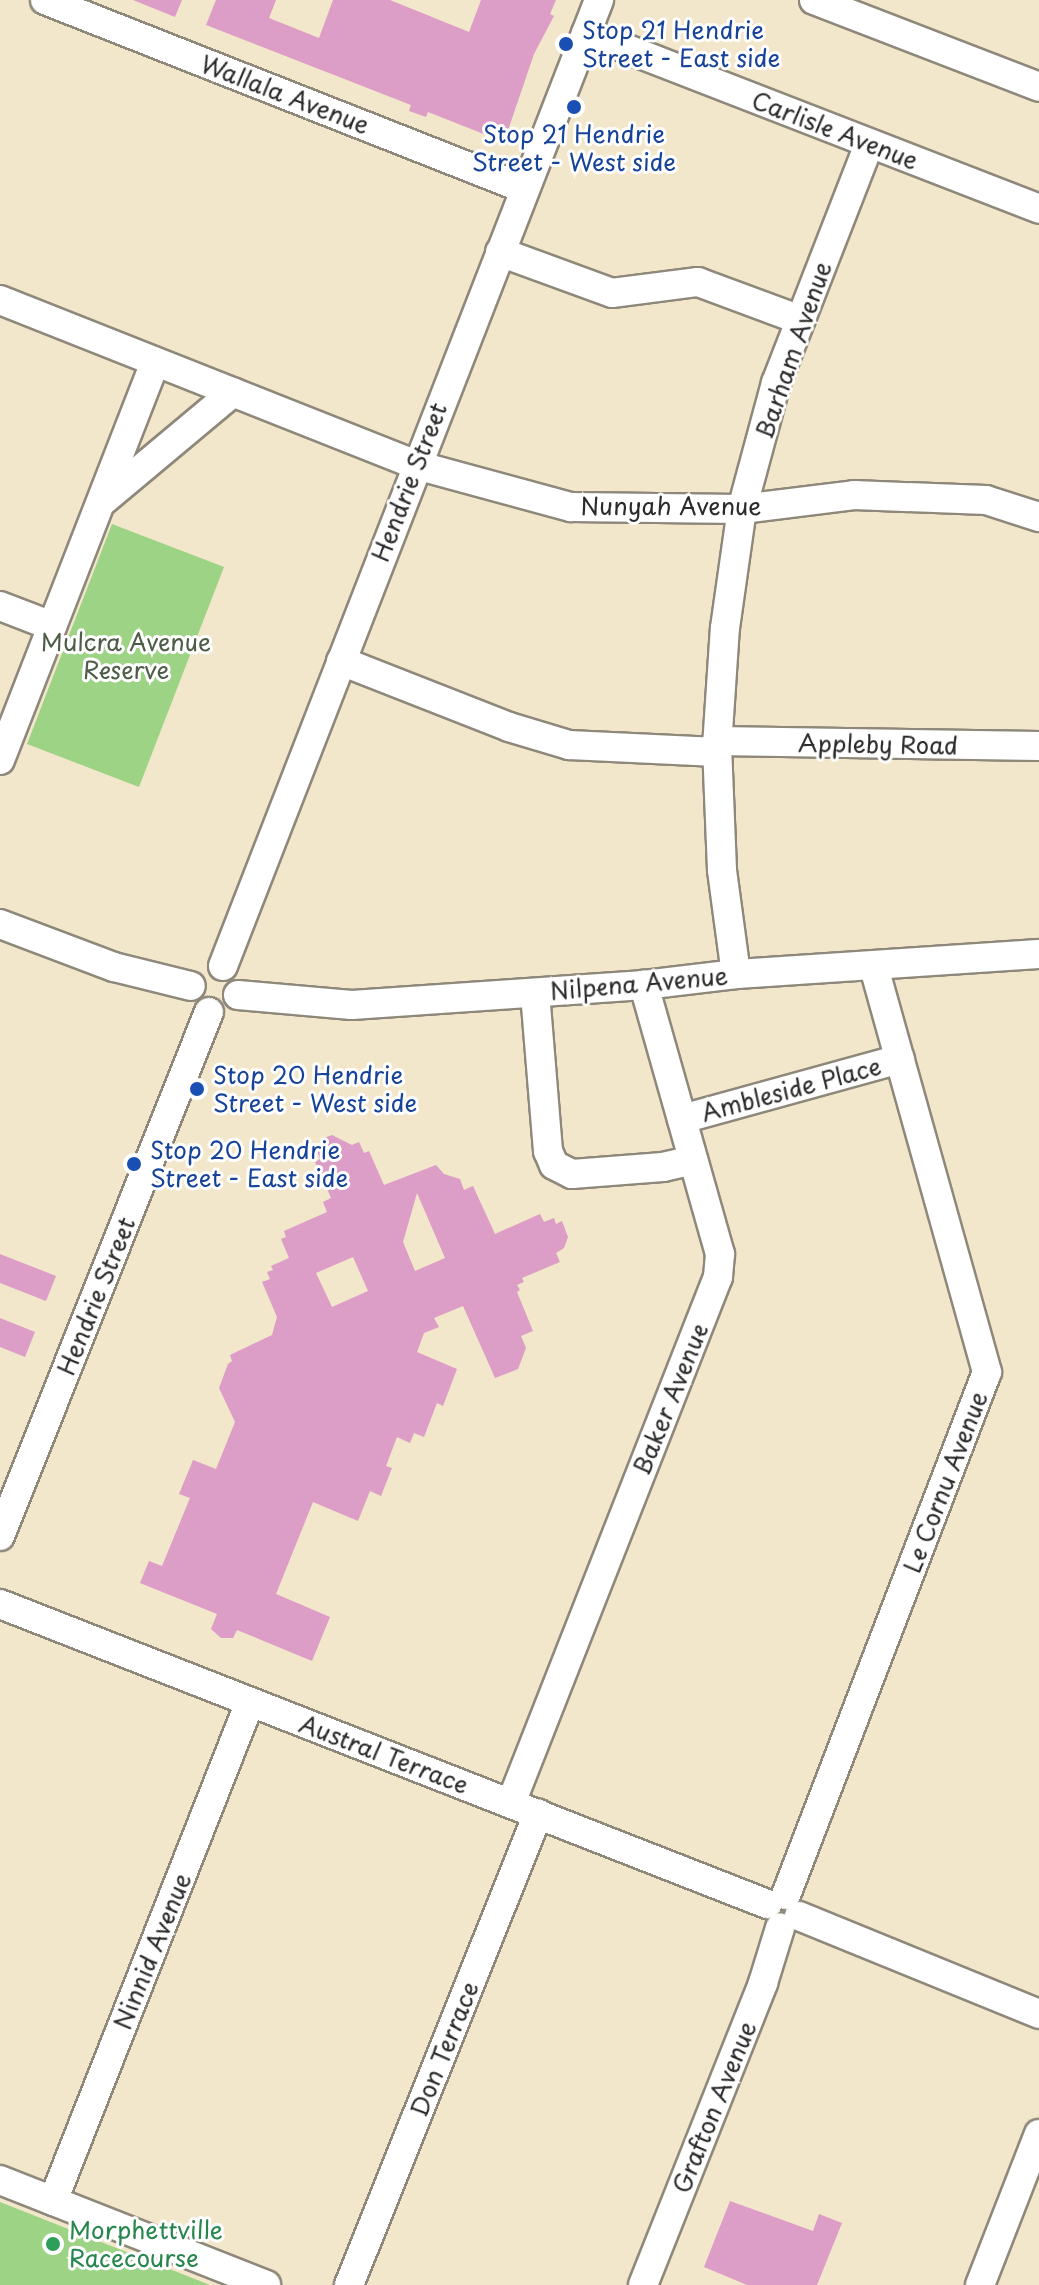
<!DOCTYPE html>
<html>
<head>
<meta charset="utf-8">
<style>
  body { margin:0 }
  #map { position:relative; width:1039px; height:2285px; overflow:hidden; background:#f2e6cb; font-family:"Playpen Sans",sans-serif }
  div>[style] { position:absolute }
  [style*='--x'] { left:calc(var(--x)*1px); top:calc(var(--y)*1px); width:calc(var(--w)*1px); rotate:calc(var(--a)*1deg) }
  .green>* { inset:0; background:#9dd384 }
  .building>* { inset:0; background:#dc9dc7 }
  .roads { filter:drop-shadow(2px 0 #8e887b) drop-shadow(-2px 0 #8e887b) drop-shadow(0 2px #8e887b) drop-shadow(0 -2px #8e887b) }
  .minor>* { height:28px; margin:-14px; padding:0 14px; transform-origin:14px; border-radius:14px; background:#fff }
  .dots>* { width:22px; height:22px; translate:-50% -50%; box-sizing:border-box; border:4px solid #fff; border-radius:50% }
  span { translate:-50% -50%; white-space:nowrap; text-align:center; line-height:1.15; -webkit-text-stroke:6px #fff; paint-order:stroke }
  .transit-label { font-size:24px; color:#164399 }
  .left { translate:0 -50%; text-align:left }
  .street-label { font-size:24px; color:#2b2b2b }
  .park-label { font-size:24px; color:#4d5d46 }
  .leisure-label { font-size:24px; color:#27864d }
</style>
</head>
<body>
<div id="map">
  <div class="green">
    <div style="clip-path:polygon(112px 524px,224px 567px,139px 787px,27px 744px)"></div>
    <div style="clip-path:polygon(0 2202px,210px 2285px,0 2285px)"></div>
  </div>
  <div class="building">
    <div style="clip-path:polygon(133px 0,182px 0,175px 17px)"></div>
    <div style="clip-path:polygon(216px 0,276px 0,269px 18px,319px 38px,333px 0,390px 0,469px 32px,481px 0,556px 0,550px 14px,554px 16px,534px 54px,504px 142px,428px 112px,426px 117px,409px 111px,411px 105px,206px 25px)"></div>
    <div style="clip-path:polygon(evenodd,332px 1135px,352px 1145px,359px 1142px,364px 1153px,369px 1151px,384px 1185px,436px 1165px,444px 1174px,460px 1179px,464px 1190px,473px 1186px,495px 1234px,540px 1214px,544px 1222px,554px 1218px,556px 1224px,562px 1221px,568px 1237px,564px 1248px,556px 1253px,560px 1262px,522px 1278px,524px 1282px,517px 1285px,520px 1290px,517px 1292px,533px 1331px,521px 1336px,526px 1348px,518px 1369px,495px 1378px,463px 1306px,434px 1318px,439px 1327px,424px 1333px,417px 1352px,457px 1369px,443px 1406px,437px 1403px,424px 1437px,414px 1433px,410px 1443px,397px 1437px,386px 1466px,392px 1468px,381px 1496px,370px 1491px,358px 1521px,313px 1502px,276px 1594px,330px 1617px,312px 1661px,237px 1630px,233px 1638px,221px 1638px,211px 1629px,217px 1614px,140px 1583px,149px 1561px,162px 1566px,190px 1498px,179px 1494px,193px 1460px,216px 1469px,235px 1422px,219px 1388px,228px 1364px,232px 1361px,230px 1355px,272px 1335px,277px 1317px,262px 1282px,270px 1279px,267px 1272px,273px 1270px,271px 1266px,289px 1258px,281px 1239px,286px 1237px,284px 1231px,327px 1212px,323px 1202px,331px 1198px,315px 1162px,320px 1159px,316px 1149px,324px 1145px,321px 1139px,332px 1135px,417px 1193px,445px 1258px,415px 1271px,403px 1242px,417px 1193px,332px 1135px,353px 1257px,368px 1291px,332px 1307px,316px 1273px,353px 1257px)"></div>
    <div style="clip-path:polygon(0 1254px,56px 1276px,46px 1301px,0 1283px)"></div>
    <div style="clip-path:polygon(0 1318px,35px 1332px,25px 1357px,0 1347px)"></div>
    <div style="clip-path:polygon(730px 2201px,813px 2231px,819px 2214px,842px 2223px,817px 2285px,747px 2285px,704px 2267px)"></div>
  </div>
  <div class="roads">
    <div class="minor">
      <div style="--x:45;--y:0;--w:516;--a:21.49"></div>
      <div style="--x:814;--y:0;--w:241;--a:21.1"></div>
      <div style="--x:586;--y:33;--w:486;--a:21.2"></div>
      <div style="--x:500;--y:252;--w:119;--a:20.1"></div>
      <div style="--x:612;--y:293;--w:87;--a:-7.3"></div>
      <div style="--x:698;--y:282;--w:109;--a:20.4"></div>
      <div style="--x:0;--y:300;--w:448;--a:21.6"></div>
      <div style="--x:416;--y:465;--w:161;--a:15.2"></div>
      <div style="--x:571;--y:507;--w:171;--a:0.7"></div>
      <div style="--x:742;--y:509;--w:113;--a:-7.1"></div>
      <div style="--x:854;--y:495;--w:132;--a:2.2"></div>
      <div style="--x:986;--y:500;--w:56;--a:17.8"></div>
      <div style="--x:104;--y:500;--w:168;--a:-39.9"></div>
      <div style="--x:0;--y:606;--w:56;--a:21"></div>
      <div style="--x:341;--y:661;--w:180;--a:21.4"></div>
      <div style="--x:509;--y:727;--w:63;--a:16.7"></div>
      <div style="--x:569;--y:745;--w:148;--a:2.7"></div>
      <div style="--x:717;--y:741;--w:322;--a:0.9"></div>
      <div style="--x:0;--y:760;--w:427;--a:-68.7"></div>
      <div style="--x:0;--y:924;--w:122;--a:20.7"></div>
      <div style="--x:114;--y:967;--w:79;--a:13.9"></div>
      <div style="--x:223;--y:966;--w:1037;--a:-68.73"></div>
      <div style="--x:736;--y:974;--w:105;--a:-97.7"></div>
      <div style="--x:722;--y:870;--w:123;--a:-92.3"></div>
      <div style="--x:717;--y:747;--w:119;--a:-86.2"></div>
      <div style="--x:725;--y:628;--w:120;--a:-81.9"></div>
      <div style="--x:742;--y:509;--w:131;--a:-74.9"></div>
      <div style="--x:776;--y:383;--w:256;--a:-68.7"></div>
      <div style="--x:535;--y:993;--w:159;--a:85.3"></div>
      <div style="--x:548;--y:1151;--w:15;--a:67"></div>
      <div style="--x:554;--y:1165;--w:20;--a:27"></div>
      <div style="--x:572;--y:1174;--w:91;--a:-4.4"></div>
      <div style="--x:663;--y:1167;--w:31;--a:-13"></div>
      <div style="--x:238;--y:995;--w:114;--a:5"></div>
      <div style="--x:352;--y:1005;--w:293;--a:-3.9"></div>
      <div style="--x:644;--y:985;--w:93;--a:-6.8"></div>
      <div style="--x:736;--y:974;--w:304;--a:-3.8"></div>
      <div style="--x:682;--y:1119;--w:226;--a:-15.4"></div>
      <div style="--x:0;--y:1536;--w:564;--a:-68.26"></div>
      <div style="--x:0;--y:1604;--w:824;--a:21.36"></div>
      <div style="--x:511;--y:1803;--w:565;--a:-68.52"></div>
      <div style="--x:718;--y:1277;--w:23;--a:-85"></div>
      <div style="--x:720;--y:1254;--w:280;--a:-105.8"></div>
      <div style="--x:786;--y:1895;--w:560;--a:-68.98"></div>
      <div style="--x:987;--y:1372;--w:420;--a:-105.6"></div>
      <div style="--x:799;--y:1916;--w:259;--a:22.2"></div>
      <div style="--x:0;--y:2180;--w:286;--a:21.5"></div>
      <div style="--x:53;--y:2201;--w:536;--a:-68.46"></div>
      <div style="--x:349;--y:2285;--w:508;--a:-68.14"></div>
      <div style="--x:643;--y:2285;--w:325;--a:-68.3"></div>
      <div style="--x:763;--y:1983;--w:58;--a:-72.8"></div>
      <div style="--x:980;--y:2285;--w:162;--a:-68.7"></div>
    </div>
  </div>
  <div class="dots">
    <div style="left:566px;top:44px;background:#1a4fb4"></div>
    <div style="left:574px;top:107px;background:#1a4fb4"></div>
    <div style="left:197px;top:1089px;background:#1a4fb4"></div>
    <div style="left:134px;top:1164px;background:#1a4fb4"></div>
    <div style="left:53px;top:2244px;background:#2e9e5b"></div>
  </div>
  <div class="transit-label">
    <span class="left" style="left:582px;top:44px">Stop 21 Hendrie<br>Street - East side</span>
    <span style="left:574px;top:148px">Stop 21 Hendrie<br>Street - West side</span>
    <span class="left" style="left:213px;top:1089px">Stop 20 Hendrie<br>Street - West side</span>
    <span class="left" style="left:150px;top:1164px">Stop 20 Hendrie<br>Street - East side</span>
  </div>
  <div class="street-label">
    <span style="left:285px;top:94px;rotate:21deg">Wallala Avenue</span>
    <span style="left:835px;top:130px;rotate:21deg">Carlisle Avenue</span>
    <span style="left:793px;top:350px;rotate:-71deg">Barham Avenue</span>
    <span style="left:409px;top:482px;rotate:-69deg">Hendrie Street</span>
    <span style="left:671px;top:506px">Nunyah Avenue</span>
    <span style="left:878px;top:744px;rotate:1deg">Appleby Road</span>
    <span style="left:639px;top:983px;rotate:-5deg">Nilpena Avenue</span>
    <span style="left:791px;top:1089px;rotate:-15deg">Ambleside Place</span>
    <span style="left:96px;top:1296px;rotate:-68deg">Hendrie Street</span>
    <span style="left:670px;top:1399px;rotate:-68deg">Baker Avenue</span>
    <span style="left:945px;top:1482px;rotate:-69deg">Le Cornu Avenue</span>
    <span style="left:384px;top:1754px;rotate:21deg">Austral Terrace</span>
    <span style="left:152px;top:1951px;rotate:-68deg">Ninnid Avenue</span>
    <span style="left:444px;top:2049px;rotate:-68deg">Don Terrace</span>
    <span style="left:714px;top:2107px;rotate:-68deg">Grafton Avenue</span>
  </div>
  <div class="park-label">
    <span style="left:126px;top:656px">Mulcra Avenue<br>Reserve</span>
  </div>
  <div class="leisure-label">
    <span class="left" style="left:69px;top:2244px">Morphettville<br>Racecourse</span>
  </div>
</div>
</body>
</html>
